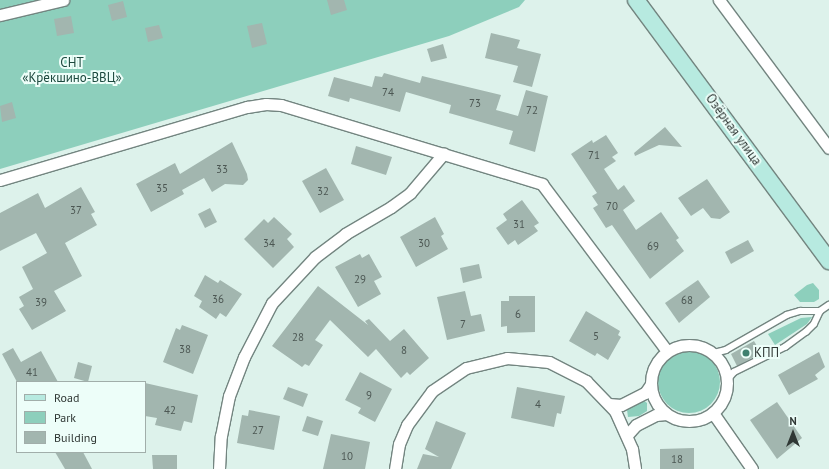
<!DOCTYPE html>
<html>
<head>
<meta charset="utf-8">
<style>
  body { margin:0 }
  #map { position:relative; width:829px; height:469px; overflow:hidden; background:#ddf2eb; font-family:"PT Sans",sans-serif }
  div>[style] { position:absolute }
  [style*='--x'] { left:calc(var(--x)*1px); top:calc(var(--y)*1px); width:calc(var(--w)*1px); rotate:calc(var(--a)*1deg) }
  .green>* { inset:0; background:#8dcfbc }
  .round { border-radius:50% }
  .building>* { inset:0; background:#a2b6af }
  .roads { filter:drop-shadow(1px 0 #738580) drop-shadow(-1px 0 #738580) drop-shadow(0 1px #738580) drop-shadow(0 -1px #738580) }
  .service>* { height:5.5px; margin:-2.75px; padding:0 2.75px; transform-origin:2.75px; border-radius:2.75px; background:#fff }
  .minor>* { height:11px; margin:-5.5px; padding:0 5.5px; transform-origin:5.5px; border-radius:5.5px; background:#fff }
  .minor>.ring { margin:-5.5px; padding:0; box-sizing:content-box; background:none; border:11px solid #fff; border-radius:50% }
  .secondary>* { height:16px; margin:-8px; padding:0 8px; transform-origin:8px; border-radius:8px; background:#b7eae0 }
  .dots>* { width:11px; height:11px; translate:-50% -50%; box-sizing:border-box; border:2px solid #edfef9; border-radius:50% }
  span { translate:-50% -50%; white-space:nowrap; text-align:center; line-height:1.15; -webkit-text-stroke:4px #edfef9; paint-order:stroke }
  .number-label { font-size:11px; color:#4c5753 }
  .number-label span { -webkit-text-stroke-width:0 }
  .park-label { font-size:13px; color:#1c493e }
  .street-label { font-size:13px; color:#2f3734 }
  .poi-label { font-size:13px; color:#2f3734 }
  .left { translate:0 -50%; text-align:left }
  .legend { position:absolute; left:16px; top:381px; width:130px; height:72px; box-sizing:border-box; background:#edfef9; border:1px solid #a1aeaa; margin:0; padding:5px 7px; list-style:none; font-size:12px; color:#2f3734 }
  .legend li { display:flex; align-items:center; gap:8px; height:20px }
  .legend b { width:20px; border:1px solid #a1aeaa }
  .north { position:absolute; left:773px; top:413px; width:40px; height:40px; -webkit-text-stroke:3px #edfef9; paint-order:stroke; rotate:0deg; font-size:11px; font-weight:700; line-height:16px; text-align:center; color:#2f3734 }
  .north::after { content:''; display:block; margin:auto; width:14px; height:18px; background:#2f3734; clip-path:polygon(50% 0,100% 100%,50% 72%,0 100%) }
</style>
</head>
<body>
<div id="map">
  <div class="green">
    <div style="clip-path:polygon(0 0,525px 0,519px 7px,449px 36px,0 169px)"></div>
    <div style="clip-path:polygon(813px 283px,819px 290px,819px 299px,814px 302px,800px 302px,794px 295px,807px 285px)"></div>
    <div style="clip-path:polygon(812px 317px,807px 324px,775px 345px,768px 334px,801px 318px)"></div>
    <div class="round" style="left:658px;top:351px;width:62px;height:62px"></div>
    <div style="clip-path:polygon(643px 400px,647px 403px,647px 411px,639px 416px,628px 417px,627px 410px)"></div>
  </div>
  <div class="building">
    <div style="clip-path:polygon(327px 0,344px 0,347px 10px,331px 15px)"></div>
    <div style="clip-path:polygon(123px 1px,127px 17px,112px 21px,108px 5px)"></div>
    <div style="clip-path:polygon(71px 16px,74px 33px,57px 36px,54px 19px)"></div>
    <div style="clip-path:polygon(262px 23px,267px 44px,252px 48px,247px 26px)"></div>
    <div style="clip-path:polygon(159px 25px,163px 38px,148px 42px,145px 28px)"></div>
    <div style="clip-path:polygon(491px 33px,520px 40px,517px 48px,541px 54px,532px 87px,513px 82px,518px 66px,485px 58px)"></div>
    <div style="clip-path:polygon(443px 44px,447px 58px,431px 62px,427px 49px)"></div>
    <div style="clip-path:polygon(384px 73px,420px 83px,422px 76px,501px 95px,496px 110px,518px 116px,526px 90px,548px 96px,535px 152px,509px 144px,513px 131px,449px 113px,451px 105px,406px 92px,400px 112px,350px 98px,349px 102px,328px 96px,334px 77px,372px 87px,375px 76px,382px 77px)"></div>
    <div style="clip-path:polygon(12px 102px,16px 118px,2px 122px,0 106px)"></div>
    <div style="clip-path:polygon(665px 127px,682px 147px,659px 145px,635px 156px,634px 153px)"></div>
    <div style="clip-path:polygon(606px 135px,618px 153px,612px 157px,616px 161px,604px 169px,618px 190px,624px 185px,635px 201px,623px 210px,636px 230px,661px 212px,679px 238px,676px 240px,684px 251px,650px 279px,612px 225px,606px 228px,593px 208px,598px 205px,592px 196px,597px 193px,571px 154px,592px 140px,593px 143px)"></div>
    <div style="clip-path:polygon(232px 142px,247px 174px,248px 180px,243px 185px,225px 184px,212px 192px,204px 178px,182px 190px,184px 194px,151px 212px,136px 184px,175px 163px,180px 174px)"></div>
    <div style="clip-path:polygon(356px 146px,392px 157px,386px 175px,351px 164px)"></div>
    <div style="clip-path:polygon(326px 168px,344px 200px,320px 213px,302px 181px)"></div>
    <div style="clip-path:polygon(707px 179px,730px 212px,720px 219px,711px 218px,703px 208px,691px 216px,678px 198px)"></div>
    <div style="clip-path:polygon(81px 187px,95px 212px,91px 214px,97px 225px,65px 243px,82px 276px,54px 291px,66px 311px,32px 330px,19px 309px,24px 306px,19px 297px,33px 289px,22px 267px,47px 253px,36px 233px,0 251px,0 213px,38px 193px,45px 208px)"></div>
    <div style="clip-path:polygon(522px 200px,539px 223px,534px 226px,538px 231px,518px 245px,515px 240px,508px 245px,496px 228px,507px 220px,503px 214px)"></div>
    <div style="clip-path:polygon(210px 208px,217px 222px,205px 228px,198px 214px)"></div>
    <div style="clip-path:polygon(274px 217px,292px 234px,287px 239px,294px 247px,273px 268px,244px 239px,264px 219px,268px 223px)"></div>
    <div style="clip-path:polygon(435px 217px,444px 234px,441px 236px,448px 249px,416px 267px,400px 237px)"></div>
    <div style="clip-path:polygon(748px 240px,754px 251px,731px 264px,725px 252px)"></div>
    <div style="clip-path:polygon(360px 254px,362px 258px,369px 254px,382px 277px,374px 281px,381px 294px,358px 307px,335px 267px)"></div>
    <div style="clip-path:polygon(479px 264px,482px 278px,463px 283px,460px 268px)"></div>
    <div style="clip-path:polygon(205px 275px,218px 283px,220px 280px,242px 294px,226px 317px,220px 313px,216px 319px,199px 307px,202px 301px,194px 296px)"></div>
    <div style="clip-path:polygon(698px 280px,710px 297px,679px 323px,665px 303px)"></div>
    <div style="clip-path:polygon(318px 286px,368px 325px,365px 321px,369px 319px,390px 341px,404px 329px,429px 358px,410px 375px,407px 372px,401px 378px,376px 349px,368px 357px,330px 320px,315px 340px,323px 345px,309px 366px,305px 364px,302px 367px,272px 346px)"></div>
    <div style="clip-path:polygon(465px 291px,471px 316px,481px 314px,485px 331px,447px 340px,437px 297px)"></div>
    <div style="clip-path:polygon(509px 296px,535px 296px,535px 332px,507px 333px,507px 326px,501px 327px,501px 301px,509px 301px)"></div>
    <div style="clip-path:polygon(586px 311px,620px 331px,618px 335px,621px 337px,608px 360px,597px 353px,595px 356px,569px 341px)"></div>
    <div style="clip-path:polygon(182px 325px,208px 335px,193px 374px,163px 362px,176px 328px,180px 330px)"></div>
    <div style="clip-path:polygon(754px 341px,761px 353px,737px 366px,731px 354px)"></div>
    <div style="clip-path:polygon(13px 348px,21px 362px,41px 351px,58px 382px,17px 382px,2px 354px)"></div>
    <div style="clip-path:polygon(819px 352px,825px 367px,815px 375px,818px 379px,789px 395px,778px 375px)"></div>
    <div style="clip-path:polygon(78px 362px,92px 366px,88px 382px,74px 378px)"></div>
    <div style="clip-path:polygon(360px 372px,392px 389px,375px 422px,358px 413px,361px 408px,345px 400px)"></div>
    <div style="clip-path:polygon(145px 383px,198px 395px,192px 423px,184px 421px,181px 431px,155px 425px,157px 418px,145px 416px)"></div>
    <div style="clip-path:polygon(288px 387px,308px 394px,303px 407px,283px 399px)"></div>
    <div style="clip-path:polygon(517px 387px,565px 396px,561px 414px,557px 413px,554px 427px,511px 418px)"></div>
    <div style="clip-path:polygon(777px 402px,802px 438px,777px 459px,750px 420px)"></div>
    <div style="clip-path:polygon(249px 410px,280px 416px,274px 450px,237px 443px,242px 415px,248px 416px)"></div>
    <div style="clip-path:polygon(307px 416px,323px 421px,318px 436px,302px 431px)"></div>
    <div style="clip-path:polygon(436px 421px,466px 433px,451px 469px,417px 469px,423px 454px,439px 457px,425px 449px)"></div>
    <div style="clip-path:polygon(331px 434px,370px 442px,365px 469px,323px 469px)"></div>
    <div style="clip-path:polygon(694px 448px,694px 469px,660px 469px,660px 449px)"></div>
    <div style="clip-path:polygon(55px 452px,83px 452px,92px 469px,65px 469px)"></div>
    <div style="clip-path:polygon(152px 455px,177px 455px,177px 469px,153px 469px)"></div>
  </div>
  <div class="roads">
    <div class="service">
      <div style="--x:714;--y:353;--w:12;--a:-14"></div>
      <div style="--x:726;--y:350;--w:70;--a:-29.8"></div>
      <div style="--x:787;--y:315;--w:14;--a:-17"></div>
      <div style="--x:800;--y:311;--w:20;--a:0"></div>
      <div style="--x:728;--y:379;--w:9;--a:-49"></div>
      <div style="--x:734;--y:372;--w:57;--a:-26.1"></div>
      <div style="--x:785;--y:347;--w:26;--a:-36"></div>
      <div style="--x:806;--y:332;--w:11;--a:-45"></div>
      <div style="--x:814;--y:324;--w:14;--a:-65"></div>
      <div style="--x:820;--y:311;--w:11;--a:-34"></div>
    </div>
    <div class="minor">
      <div style="--x:719;--y:0;--w:184;--a:53.4"></div>
      <div style="--x:0;--y:15;--w:65;--a:-13.4"></div>
      <div style="--x:0;--y:180;--w:258;--a:-16.5"></div>
      <div style="--x:247;--y:107;--w:19;--a:-9"></div>
      <div style="--x:266;--y:104;--w:15;--a:4"></div>
      <div style="--x:281;--y:105;--w:273;--a:16.8"></div>
      <div style="--x:542;--y:184;--w:209;--a:53.2"></div>
      <div class="ring" style="left:651px;top:345px;width:65px;height:65px"></div>
      <div style="--x:609;--y:404;--w:12;--a:5"></div>
      <div style="--x:621;--y:405;--w:27;--a:-27"></div>
      <div style="--x:645;--y:393;--w:11;--a:-56"></div>
      <div style="--x:713;--y:413;--w:68;--a:55.1"></div>
      <div style="--x:627;--y:435;--w:13;--a:-48"></div>
      <div style="--x:636;--y:425;--w:22;--a:-27"></div>
      <div style="--x:656;--y:415;--w:10;--a:-6"></div>
      <div style="--x:219;--y:469;--w:33;--a:-87"></div>
      <div style="--x:221;--y:436;--w:41;--a:-78.7"></div>
      <div style="--x:229;--y:396;--w:42;--a:-69"></div>
      <div style="--x:244;--y:357;--w:61;--a:-62.6"></div>
      <div style="--x:272;--y:303;--w:63;--a:-46.9"></div>
      <div style="--x:315;--y:257;--w:38;--a:-37"></div>
      <div style="--x:345;--y:234;--w:53;--a:-30.4"></div>
      <div style="--x:391;--y:207;--w:24;--a:-36"></div>
      <div style="--x:410;--y:193;--w:52;--a:-49.6"></div>
      <div style="--x:395;--y:469;--w:25;--a:-81"></div>
      <div style="--x:399;--y:444;--w:21;--a:-67"></div>
      <div style="--x:407;--y:425;--w:42;--a:-53.7"></div>
      <div style="--x:432;--y:391;--w:41;--a:-34.1"></div>
      <div style="--x:466;--y:368;--w:42;--a:-13.7"></div>
      <div style="--x:507;--y:358;--w:42;--a:5.4"></div>
      <div style="--x:549;--y:362;--w:42;--a:27.2"></div>
      <div style="--x:586;--y:381;--w:42;--a:46"></div>
      <div style="--x:615;--y:411;--w:42;--a:65.9"></div>
      <div style="--x:632;--y:449;--w:20;--a:81"></div>
    </div>
    <div class="secondary">
      <div style="--x:636;--y:0;--w:325;--a:53.5"></div>
    </div>
  </div>
  <div class="dots">
    <div style="left:746px;top:353px;background:#3f806f"></div>
  </div>
  <div class="number-label">
    <span style="left:388px;top:92px">74</span>
    <span style="left:475px;top:103px">73</span>
    <span style="left:532px;top:110px">72</span>
    <span style="left:594px;top:155px">71</span>
    <span style="left:222px;top:169px">33</span>
    <span style="left:162px;top:188px">35</span>
    <span style="left:323px;top:191px">32</span>
    <span style="left:612px;top:206px">70</span>
    <span style="left:76px;top:210px">37</span>
    <span style="left:519px;top:224px">31</span>
    <span style="left:269px;top:243px">34</span>
    <span style="left:424px;top:243px">30</span>
    <span style="left:653px;top:246px">69</span>
    <span style="left:360px;top:279px">29</span>
    <span style="left:218px;top:299px">36</span>
    <span style="left:687px;top:300px">68</span>
    <span style="left:41px;top:302px">39</span>
    <span style="left:518px;top:314px">6</span>
    <span style="left:463px;top:324px">7</span>
    <span style="left:596px;top:336px">5</span>
    <span style="left:298px;top:337px">28</span>
    <span style="left:185px;top:349px">38</span>
    <span style="left:404px;top:350px">8</span>
    <span style="left:32px;top:372px">41</span>
    <span style="left:369px;top:395px">9</span>
    <span style="left:538px;top:404px">4</span>
    <span style="left:170px;top:410px">42</span>
    <span style="left:258px;top:430px">27</span>
    <span style="left:347px;top:456px">10</span>
    <span style="left:677px;top:459px">18</span>
  </div>
  <div class="park-label">
    <span style="left:72px;top:71px">СНТ<br>«Крёкшино-ВВЦ»</span>
  </div>
  <div class="street-label">
    <span style="left:733px;top:130px;rotate:54deg">Озёрная улица</span>
  </div>
  <div class="poi-label">
    <span class="left" style="left:754px;top:353px">КПП</span>
  </div>
  <ul class="legend">
  <li><b style="height:5px;background:#b7eae0"></b>Road</li>
  <li><b style="height:11px;background:#8dcfbc"></b>Park</li>
  <li><b style="height:11px;background:#a2b6af"></b>Building</li>
  </ul>
  <div class="north">N</div>
</div>
</body>
</html>
